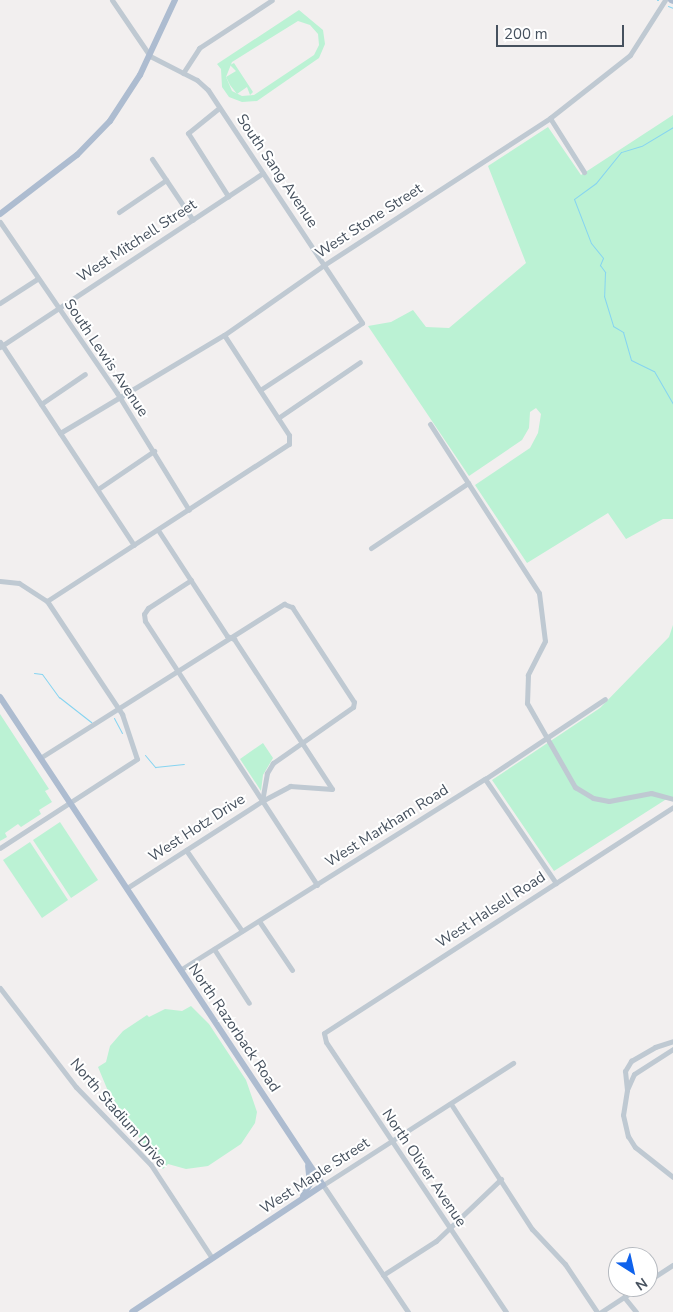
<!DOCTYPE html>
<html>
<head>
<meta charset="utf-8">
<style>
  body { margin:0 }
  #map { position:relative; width:673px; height:1312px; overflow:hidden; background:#f2efef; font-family:"Nunito Sans",sans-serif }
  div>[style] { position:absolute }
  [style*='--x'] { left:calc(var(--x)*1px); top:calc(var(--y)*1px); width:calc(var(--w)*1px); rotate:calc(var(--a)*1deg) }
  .green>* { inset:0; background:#bbf2d4 }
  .stream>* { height:1px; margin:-0.5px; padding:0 0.5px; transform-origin:0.5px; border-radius:0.5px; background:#86d4f1 }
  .minor>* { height:5px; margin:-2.5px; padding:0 2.5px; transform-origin:2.5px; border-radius:2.5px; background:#bfc9d2 }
  .major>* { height:6px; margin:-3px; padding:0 3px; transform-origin:3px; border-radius:3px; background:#adbcd0 }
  span { translate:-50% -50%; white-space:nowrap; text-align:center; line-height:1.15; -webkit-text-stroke:4px #fff; paint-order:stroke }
  .street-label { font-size:15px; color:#46515e }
  .north { position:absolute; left:608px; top:1247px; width:50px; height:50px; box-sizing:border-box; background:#fff; border:1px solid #b5b9bf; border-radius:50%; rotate:145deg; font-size:14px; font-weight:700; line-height:20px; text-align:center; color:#46515e }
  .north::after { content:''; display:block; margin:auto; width:18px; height:22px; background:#0f62ec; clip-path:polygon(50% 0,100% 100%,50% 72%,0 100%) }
  .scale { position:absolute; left:496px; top:25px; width:128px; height:22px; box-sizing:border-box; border:2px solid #46515e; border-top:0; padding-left:6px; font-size:15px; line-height:18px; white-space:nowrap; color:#46515e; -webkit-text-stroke:4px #fff; paint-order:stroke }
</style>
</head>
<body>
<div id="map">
  <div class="green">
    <div style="clip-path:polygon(evenodd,299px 10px,323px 30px,325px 44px,319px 58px,257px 101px,242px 102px,229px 97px,222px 87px,221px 69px,217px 64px,299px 10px,298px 21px,310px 25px,318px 34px,319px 45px,314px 55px,254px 95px,242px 96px,232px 91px,226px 77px,232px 62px,298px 21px)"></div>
    <div style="clip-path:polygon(234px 63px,253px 92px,250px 95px,247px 87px,237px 94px,230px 85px,226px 77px,236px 71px,230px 65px)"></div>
    <div style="clip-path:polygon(673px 115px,673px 519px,663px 519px,626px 539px,608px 513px,527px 563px,475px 485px,530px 448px,538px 433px,541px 414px,536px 408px,530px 412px,529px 428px,522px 440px,469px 476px,368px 326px,391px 322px,413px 310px,426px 327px,449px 328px,526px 263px,488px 166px,548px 127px,581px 175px)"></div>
    <div style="clip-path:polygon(673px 625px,673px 799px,665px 800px,554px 871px,492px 780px,600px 708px,669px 637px)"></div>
    <div style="clip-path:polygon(0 714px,49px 789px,45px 791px,52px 802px,39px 810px,41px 814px,21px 827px,18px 824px,5px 833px,7px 837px,0 841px)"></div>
    <div style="clip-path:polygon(263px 743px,273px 758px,263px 775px,261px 791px,240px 759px)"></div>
    <div style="clip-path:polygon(60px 822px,98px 880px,71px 898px,33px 840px)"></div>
    <div style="clip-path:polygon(30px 842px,68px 900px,42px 918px,3px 860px)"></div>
    <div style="clip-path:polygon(191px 1006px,209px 1024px,246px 1080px,257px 1112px,255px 1123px,241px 1144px,208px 1166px,186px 1169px,168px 1164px,163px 1169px,144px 1150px,146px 1147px,131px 1126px,125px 1130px,116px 1117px,122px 1112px,108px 1091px,98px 1067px,106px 1062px,110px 1046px,123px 1031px,147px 1015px,149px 1017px,165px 1009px,182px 1011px)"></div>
  </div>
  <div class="stream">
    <div style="--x:657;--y:0;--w:1;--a:0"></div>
    <div style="--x:668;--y:6;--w:5;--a:22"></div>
    <div style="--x:673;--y:127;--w:37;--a:149"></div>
    <div style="--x:641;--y:146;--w:21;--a:163"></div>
    <div style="--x:621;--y:152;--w:40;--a:129"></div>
    <div style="--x:596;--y:183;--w:27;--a:144"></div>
    <div style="--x:574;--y:199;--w:47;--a:68.9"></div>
    <div style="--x:591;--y:243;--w:19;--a:51"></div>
    <div style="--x:603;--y:258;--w:8;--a:113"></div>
    <div style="--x:600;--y:265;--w:9;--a:54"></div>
    <div style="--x:605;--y:272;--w:24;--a:92"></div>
    <div style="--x:604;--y:296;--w:31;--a:73"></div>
    <div style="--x:613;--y:326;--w:12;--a:31"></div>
    <div style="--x:623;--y:332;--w:29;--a:74"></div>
    <div style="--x:631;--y:360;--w:25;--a:26"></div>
    <div style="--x:654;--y:371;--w:38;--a:60"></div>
    <div style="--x:34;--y:673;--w:8;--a:7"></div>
    <div style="--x:42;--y:674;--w:29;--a:54"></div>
    <div style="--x:59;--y:697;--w:41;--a:38"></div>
    <div style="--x:114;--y:718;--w:17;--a:62"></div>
    <div style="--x:145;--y:755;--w:16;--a:50"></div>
    <div style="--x:155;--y:767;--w:29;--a:-6"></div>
  </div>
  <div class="minor">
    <div style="--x:112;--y:0;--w:68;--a:55.8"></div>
    <div style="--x:150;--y:56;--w:53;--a:27.1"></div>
    <div style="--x:197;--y:80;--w:15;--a:42"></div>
    <div style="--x:208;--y:90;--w:279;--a:56.5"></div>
    <div style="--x:362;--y:323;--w:122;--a:146.7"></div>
    <div style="--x:183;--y:73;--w:30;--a:-57"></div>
    <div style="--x:199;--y:48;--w:87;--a:-33.3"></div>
    <div style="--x:219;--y:108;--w:40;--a:141"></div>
    <div style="--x:188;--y:133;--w:75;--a:57.6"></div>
    <div style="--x:550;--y:118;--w:64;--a:57.8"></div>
    <div style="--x:152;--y:159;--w:73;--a:56.1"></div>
    <div style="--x:119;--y:212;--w:57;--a:-34.2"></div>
    <div style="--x:0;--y:222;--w:207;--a:55.6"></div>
    <div style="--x:117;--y:393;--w:137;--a:58.4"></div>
    <div style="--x:0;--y:303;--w:44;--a:-33"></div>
    <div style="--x:0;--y:342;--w:243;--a:56.6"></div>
    <div style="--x:0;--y:347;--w:315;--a:-33.5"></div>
    <div style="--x:41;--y:404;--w:53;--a:-34.3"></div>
    <div style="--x:278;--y:418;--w:99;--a:-34.3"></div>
    <div style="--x:430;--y:424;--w:201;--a:57.2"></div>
    <div style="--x:539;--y:593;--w:48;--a:82.9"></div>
    <div style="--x:545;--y:641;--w:38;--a:117"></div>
    <div style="--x:528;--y:675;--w:28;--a:92"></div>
    <div style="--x:527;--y:703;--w:97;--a:60.3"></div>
    <div style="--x:575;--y:787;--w:21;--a:31"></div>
    <div style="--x:593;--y:798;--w:16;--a:11"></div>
    <div style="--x:609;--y:801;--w:43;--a:-10.8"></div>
    <div style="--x:651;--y:793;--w:23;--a:15"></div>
    <div style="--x:60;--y:433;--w:191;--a:-30.9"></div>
    <div style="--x:224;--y:335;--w:122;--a:-35"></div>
    <div style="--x:324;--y:265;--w:270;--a:-33"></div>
    <div style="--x:550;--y:118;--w:102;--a:-38.2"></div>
    <div style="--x:630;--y:55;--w:65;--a:-57.5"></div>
    <div style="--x:98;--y:489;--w:68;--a:-34.2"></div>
    <div style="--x:158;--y:530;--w:126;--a:56.9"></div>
    <div style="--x:227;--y:636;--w:8;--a:23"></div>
    <div style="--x:234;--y:639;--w:179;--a:56.8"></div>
    <div style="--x:371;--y:548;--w:117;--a:-33.8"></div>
    <div style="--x:191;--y:580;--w:51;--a:146.9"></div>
    <div style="--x:148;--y:608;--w:7;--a:124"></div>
    <div style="--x:144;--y:614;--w:7;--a:82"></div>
    <div style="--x:145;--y:621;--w:315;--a:56.9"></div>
    <div style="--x:0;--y:581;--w:19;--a:6"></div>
    <div style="--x:19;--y:583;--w:33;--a:33"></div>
    <div style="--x:47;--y:601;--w:136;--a:56.4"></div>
    <div style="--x:122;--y:714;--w:47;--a:71.6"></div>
    <div style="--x:137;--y:759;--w:163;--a:147"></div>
    <div style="--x:47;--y:601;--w:288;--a:-33"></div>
    <div style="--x:289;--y:444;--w:9;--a:-90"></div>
    <div style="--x:289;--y:435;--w:119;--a:-123"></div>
    <div style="--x:40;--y:758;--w:289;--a:-32.3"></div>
    <div style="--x:284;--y:604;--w:9;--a:21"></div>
    <div style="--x:292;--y:607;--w:113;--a:56.9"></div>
    <div style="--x:354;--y:702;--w:5;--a:101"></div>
    <div style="--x:353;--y:707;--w:98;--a:145"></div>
    <div style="--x:273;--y:763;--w:12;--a:121"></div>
    <div style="--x:267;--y:773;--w:28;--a:100"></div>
    <div style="--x:262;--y:801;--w:161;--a:147.2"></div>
    <div style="--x:485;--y:779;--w:126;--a:55.7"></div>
    <div style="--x:262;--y:801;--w:32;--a:-28"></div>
    <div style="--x:290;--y:786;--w:42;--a:4.1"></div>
    <div style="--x:186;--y:850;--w:98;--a:55.3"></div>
    <div style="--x:259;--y:921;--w:59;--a:56"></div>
    <div style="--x:214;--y:949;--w:64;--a:57.1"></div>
    <div style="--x:180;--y:970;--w:360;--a:-32.1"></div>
    <div style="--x:485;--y:779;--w:144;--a:-33.7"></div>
    <div style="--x:0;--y:988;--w:125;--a:52.5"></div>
    <div style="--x:76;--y:1087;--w:108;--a:46.1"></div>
    <div style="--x:151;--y:1165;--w:111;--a:56.7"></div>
    <div style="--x:673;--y:1049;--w:46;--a:147.3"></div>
    <div style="--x:634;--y:1074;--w:17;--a:114"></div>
    <div style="--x:627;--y:1090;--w:25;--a:99"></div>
    <div style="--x:623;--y:1115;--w:22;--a:77"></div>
    <div style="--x:628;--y:1136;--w:13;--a:58"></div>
    <div style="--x:635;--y:1147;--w:48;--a:38.3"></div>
    <div style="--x:627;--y:1090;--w:19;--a:-96"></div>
    <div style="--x:625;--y:1071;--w:12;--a:-59"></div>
    <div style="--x:631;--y:1061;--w:28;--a:-30"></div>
    <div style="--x:655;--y:1047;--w:19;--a:-18"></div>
    <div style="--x:451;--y:1104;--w:149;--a:57.1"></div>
    <div style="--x:532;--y:1229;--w:48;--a:46.7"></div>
    <div style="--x:565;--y:1264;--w:58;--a:56.3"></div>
    <div style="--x:383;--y:1275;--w:63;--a:-32.7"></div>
    <div style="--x:436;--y:1241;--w:90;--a:-43.6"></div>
    <div style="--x:648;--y:1281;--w:30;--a:-33"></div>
    <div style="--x:624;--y:1297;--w:19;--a:51"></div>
    <div style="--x:408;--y:1312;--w:153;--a:-123.8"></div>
    <div style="--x:323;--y:1185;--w:226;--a:-32.7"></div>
    <div style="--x:506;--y:1312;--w:324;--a:-123.7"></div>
    <div style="--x:326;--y:1042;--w:9;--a:-103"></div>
    <div style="--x:324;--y:1033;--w:416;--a:-32.9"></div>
    <div style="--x:601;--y:1312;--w:45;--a:-33.3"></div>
  </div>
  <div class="major">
    <div style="--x:671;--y:0;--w:2;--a:27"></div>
    <div style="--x:0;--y:214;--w:97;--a:-37.5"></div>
    <div style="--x:77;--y:155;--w:47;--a:-45.9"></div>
    <div style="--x:110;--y:121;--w:55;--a:-56.9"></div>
    <div style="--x:140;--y:75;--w:83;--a:-65"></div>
    <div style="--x:0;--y:697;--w:585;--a:56.5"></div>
    <div style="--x:323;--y:1185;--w:229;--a:146.4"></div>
    <div style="--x:303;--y:1196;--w:14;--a:-60"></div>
    <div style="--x:310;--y:1184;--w:18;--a:-96"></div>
  </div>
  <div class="street-label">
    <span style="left:277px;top:171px;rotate:56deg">South Sang Avenue</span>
    <span style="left:369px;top:221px;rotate:-33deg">West Stone Street</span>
    <span style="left:137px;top:241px;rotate:-33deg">West Mitchell Street</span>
    <span style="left:106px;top:358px;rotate:56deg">South Lewis Avenue</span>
    <span style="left:387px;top:826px;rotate:-32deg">West Markham Road</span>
    <span style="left:197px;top:828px;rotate:-33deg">West Hotz Drive</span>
    <span style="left:491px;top:910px;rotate:-33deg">West Halsell Road</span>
    <span style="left:234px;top:1028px;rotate:56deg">North Razorback Road</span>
    <span style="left:118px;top:1113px;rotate:49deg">North Stadium Drive</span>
    <span style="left:424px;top:1168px;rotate:56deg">North Oliver Avenue</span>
    <span style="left:315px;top:1176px;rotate:-33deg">West Maple Street</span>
  </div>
  <div class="north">N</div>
  <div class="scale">200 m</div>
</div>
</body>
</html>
